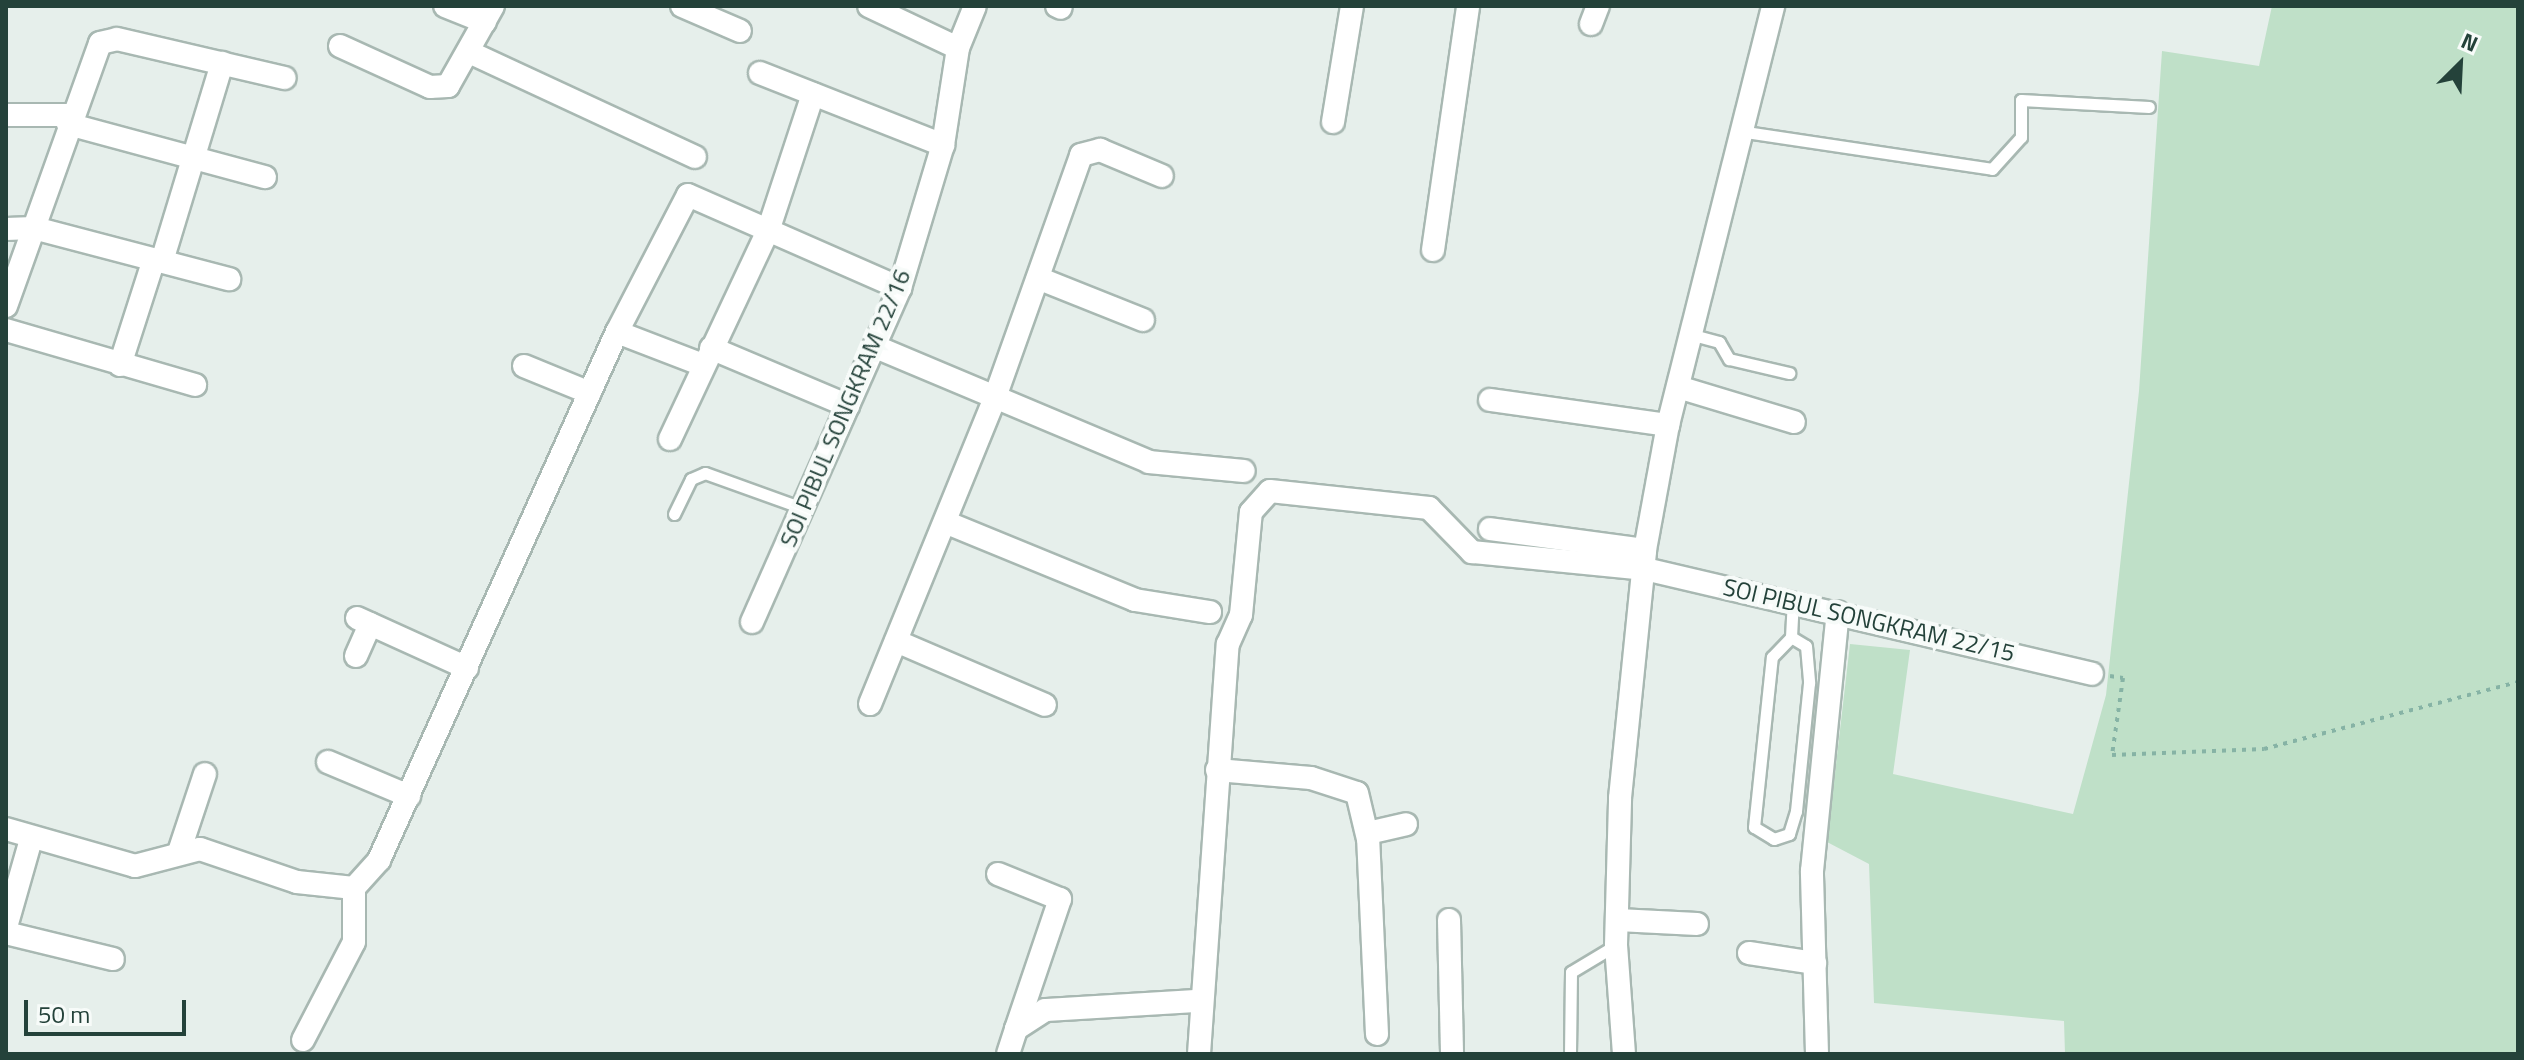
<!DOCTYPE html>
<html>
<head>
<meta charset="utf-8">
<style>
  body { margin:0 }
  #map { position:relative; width:2524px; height:1060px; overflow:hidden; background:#e6efeb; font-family:"Titillium Web",sans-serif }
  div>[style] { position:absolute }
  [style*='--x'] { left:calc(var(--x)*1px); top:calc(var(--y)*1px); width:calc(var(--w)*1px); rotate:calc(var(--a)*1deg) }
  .green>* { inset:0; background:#bfe0c8 }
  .path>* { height:4px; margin-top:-2px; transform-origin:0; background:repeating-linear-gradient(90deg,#86b3a5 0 4px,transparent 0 10px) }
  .roads { filter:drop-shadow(2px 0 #a8b8b2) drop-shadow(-2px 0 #a8b8b2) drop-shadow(0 2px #a8b8b2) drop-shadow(0 -2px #a8b8b2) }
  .service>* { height:11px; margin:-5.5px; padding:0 5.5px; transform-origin:5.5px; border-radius:5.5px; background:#fff }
  .minor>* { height:22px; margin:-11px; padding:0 11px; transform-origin:11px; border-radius:11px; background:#fff }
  span { translate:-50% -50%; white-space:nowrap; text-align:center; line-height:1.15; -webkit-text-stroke:8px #f7fbf9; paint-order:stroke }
  .street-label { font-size:24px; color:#24423a }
  .frame { position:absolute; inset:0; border:8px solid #24423a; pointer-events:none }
  .north { position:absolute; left:2420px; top:24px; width:80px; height:80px; -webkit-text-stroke:6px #f7fbf9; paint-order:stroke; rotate:24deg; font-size:22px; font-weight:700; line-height:32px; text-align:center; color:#24423a }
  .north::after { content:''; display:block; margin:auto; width:28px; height:36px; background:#24423a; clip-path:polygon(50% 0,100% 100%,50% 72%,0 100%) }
  .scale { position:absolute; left:24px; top:1000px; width:162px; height:36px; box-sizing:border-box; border:4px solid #24423a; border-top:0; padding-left:10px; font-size:24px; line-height:28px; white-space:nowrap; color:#24423a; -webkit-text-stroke:6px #f7fbf9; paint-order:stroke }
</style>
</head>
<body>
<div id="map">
  <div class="green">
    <div style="clip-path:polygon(2272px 6px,2518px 6px,2518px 1054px,2065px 1054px,2064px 1021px,1874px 1003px,1869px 864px,1827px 842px,1850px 644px,1910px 650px,1893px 774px,2073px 814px,2106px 695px,2139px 391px,2162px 51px,2259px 66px)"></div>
  </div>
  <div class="path">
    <div style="--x:2110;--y:676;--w:13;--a:9"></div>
    <div style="--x:2123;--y:678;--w:78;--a:98.1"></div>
    <div style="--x:2112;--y:755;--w:152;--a:-2.3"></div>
    <div style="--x:2264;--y:749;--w:263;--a:-14.8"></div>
  </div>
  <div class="roads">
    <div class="service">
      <div style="--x:1739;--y:131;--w:256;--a:8.5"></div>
      <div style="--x:1992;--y:169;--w:43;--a:-47.8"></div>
      <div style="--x:2021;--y:137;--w:37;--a:-90"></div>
      <div style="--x:2021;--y:100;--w:128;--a:3.1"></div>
      <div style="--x:1693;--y:335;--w:27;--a:15"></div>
      <div style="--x:1719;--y:342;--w:20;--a:60"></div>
      <div style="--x:1729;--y:359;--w:62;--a:13.1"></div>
      <div style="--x:674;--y:514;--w:39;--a:-64"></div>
      <div style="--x:691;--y:479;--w:15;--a:-23"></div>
      <div style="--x:705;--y:473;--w:103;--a:19.8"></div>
      <div style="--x:1791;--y:637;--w:17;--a:31"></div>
      <div style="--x:1806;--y:646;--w:37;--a:85"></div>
      <div style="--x:1809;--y:683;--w:129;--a:95.8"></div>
      <div style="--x:1796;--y:811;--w:24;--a:107"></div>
      <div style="--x:1789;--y:834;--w:16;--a:162"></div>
      <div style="--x:1774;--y:839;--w:23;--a:-149"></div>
      <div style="--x:1754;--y:827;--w:171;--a:-84"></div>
      <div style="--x:1772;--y:657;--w:28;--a:-46"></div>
      <div style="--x:1791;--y:637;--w:33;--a:-87"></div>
      <div style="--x:1570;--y:1054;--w:82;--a:-89.3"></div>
      <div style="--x:1571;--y:972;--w:52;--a:-31"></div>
    </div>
    <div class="minor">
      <div style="--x:445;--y:6;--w:43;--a:21.8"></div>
      <div style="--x:682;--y:6;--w:63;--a:23.3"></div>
      <div style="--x:869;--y:6;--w:98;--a:25.3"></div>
      <div style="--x:1057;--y:6;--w:4;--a:27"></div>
      <div style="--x:1591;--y:24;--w:19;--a:-69"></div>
      <div style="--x:340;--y:46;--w:99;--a:24.5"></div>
      <div style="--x:430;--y:87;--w:18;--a:-3"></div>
      <div style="--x:448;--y:86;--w:92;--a:-60.6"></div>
      <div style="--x:469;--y:52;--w:249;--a:24.9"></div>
      <div style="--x:760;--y:73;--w:197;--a:21.5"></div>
      <div style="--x:6;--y:115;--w:65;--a:0"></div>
      <div style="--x:1333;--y:122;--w:118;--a:-80.7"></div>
      <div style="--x:68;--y:124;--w:204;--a:15.1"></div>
      <div style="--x:6;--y:229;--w:28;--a:-2"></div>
      <div style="--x:34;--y:228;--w:202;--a:14.7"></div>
      <div style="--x:1433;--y:250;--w:246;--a:-81.8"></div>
      <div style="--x:162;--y:261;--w:207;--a:-73.1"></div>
      <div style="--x:1038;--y:278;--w:113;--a:21.8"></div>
      <div style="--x:6;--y:306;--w:279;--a:-70.3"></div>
      <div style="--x:100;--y:43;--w:17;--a:-13"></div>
      <div style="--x:117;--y:39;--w:172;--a:13.1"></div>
      <div style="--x:6;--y:330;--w:197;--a:16.2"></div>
      <div style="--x:617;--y:332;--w:92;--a:21"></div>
      <div style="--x:876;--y:347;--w:296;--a:22.8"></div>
      <div style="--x:1149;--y:462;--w:95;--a:5.4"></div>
      <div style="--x:711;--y:348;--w:149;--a:22.9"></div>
      <div style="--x:120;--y:365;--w:111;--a:-72.2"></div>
      <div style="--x:524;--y:366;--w:71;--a:22.2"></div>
      <div style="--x:1678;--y:387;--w:121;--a:16.8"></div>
      <div style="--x:1490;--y:400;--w:180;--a:8"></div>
      <div style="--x:670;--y:439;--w:230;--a:-64.8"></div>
      <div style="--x:768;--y:231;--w:144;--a:-71.8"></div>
      <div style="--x:945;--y:522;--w:205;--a:22.3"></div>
      <div style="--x:1135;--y:600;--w:76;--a:9.1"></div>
      <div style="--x:1490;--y:529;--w:156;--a:7.7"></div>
      <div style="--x:357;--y:618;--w:121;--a:24.4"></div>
      <div style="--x:752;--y:622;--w:365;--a:-66.1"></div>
      <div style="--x:900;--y:288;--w:149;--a:-73.3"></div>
      <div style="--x:943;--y:145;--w:98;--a:-81.2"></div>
      <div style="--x:958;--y:48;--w:45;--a:-68"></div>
      <div style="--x:896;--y:641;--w:162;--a:23.2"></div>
      <div style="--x:356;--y:656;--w:35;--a:-66"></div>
      <div style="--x:870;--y:704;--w:328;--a:-67.8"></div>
      <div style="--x:994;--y:400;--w:260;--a:-70.4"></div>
      <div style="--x:1081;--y:155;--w:20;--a:-15"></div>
      <div style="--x:1100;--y:150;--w:67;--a:22.8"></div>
      <div style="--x:328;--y:762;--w:88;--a:22.8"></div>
      <div style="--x:1217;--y:770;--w:94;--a:4.9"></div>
      <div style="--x:1311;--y:778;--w:48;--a:18.1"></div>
      <div style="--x:1357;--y:793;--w:47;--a:76.6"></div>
      <div style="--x:6;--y:829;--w:134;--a:16"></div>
      <div style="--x:135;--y:866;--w:67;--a:-14.7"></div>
      <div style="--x:200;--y:849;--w:102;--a:18.8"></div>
      <div style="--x:297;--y:882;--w:57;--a:6"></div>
      <div style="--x:354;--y:888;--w:38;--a:-48"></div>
      <div style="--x:379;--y:860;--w:579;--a:-65.74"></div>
      <div style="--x:617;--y:332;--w:154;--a:-62.6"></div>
      <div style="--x:688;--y:195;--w:232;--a:23.7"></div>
      <div style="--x:179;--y:852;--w:82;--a:-71.6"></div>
      <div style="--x:998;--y:874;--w:67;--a:22"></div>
      <div style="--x:1060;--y:899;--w:137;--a:108.7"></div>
      <div style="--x:1449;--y:920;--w:134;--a:88.7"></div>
      <div style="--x:1618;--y:920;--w:79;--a:2.9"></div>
      <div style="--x:6;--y:927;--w:91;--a:-74.1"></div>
      <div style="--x:6;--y:933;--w:110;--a:13.7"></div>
      <div style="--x:1749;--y:953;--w:67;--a:8.6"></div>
      <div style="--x:1377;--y:1034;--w:201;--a:-92.6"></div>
      <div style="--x:1368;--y:833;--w:39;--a:-13"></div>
      <div style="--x:303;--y:1040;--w:110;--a:-62.5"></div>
      <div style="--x:354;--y:942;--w:54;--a:-90"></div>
      <div style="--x:1008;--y:1054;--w:26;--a:-72"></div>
      <div style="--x:1016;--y:1029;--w:35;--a:-33"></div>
      <div style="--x:1045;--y:1010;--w:152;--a:-3.4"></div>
      <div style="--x:1199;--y:1054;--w:411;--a:-86"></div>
      <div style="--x:1228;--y:644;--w:32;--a:-66"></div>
      <div style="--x:1241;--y:615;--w:103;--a:-84.5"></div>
      <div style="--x:1251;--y:512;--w:28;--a:-48"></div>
      <div style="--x:1270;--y:491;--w:160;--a:6.1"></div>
      <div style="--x:1429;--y:508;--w:62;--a:45.7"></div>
      <div style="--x:1472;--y:552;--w:174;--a:5.6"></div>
      <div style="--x:1645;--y:569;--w:459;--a:13.2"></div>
      <div style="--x:1624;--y:1054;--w:109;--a:-94.2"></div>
      <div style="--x:1616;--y:945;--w:147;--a:-88.4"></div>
      <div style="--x:1620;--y:798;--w:249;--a:-84.2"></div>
      <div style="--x:1645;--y:550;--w:127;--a:-79.6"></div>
      <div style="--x:1668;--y:425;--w:432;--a:-75.9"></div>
      <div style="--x:1817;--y:1054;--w:183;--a:-91.6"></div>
      <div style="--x:1812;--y:871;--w:260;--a:-84.3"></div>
    </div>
  </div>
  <div class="street-label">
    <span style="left:845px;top:408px;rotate:-67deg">SOI PIBUL SONGKRAM 22/16</span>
    <span style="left:1869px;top:620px;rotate:13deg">SOI PIBUL SONGKRAM 22/15</span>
  </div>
  <div class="frame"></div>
  <div class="north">N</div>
  <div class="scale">50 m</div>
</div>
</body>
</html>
